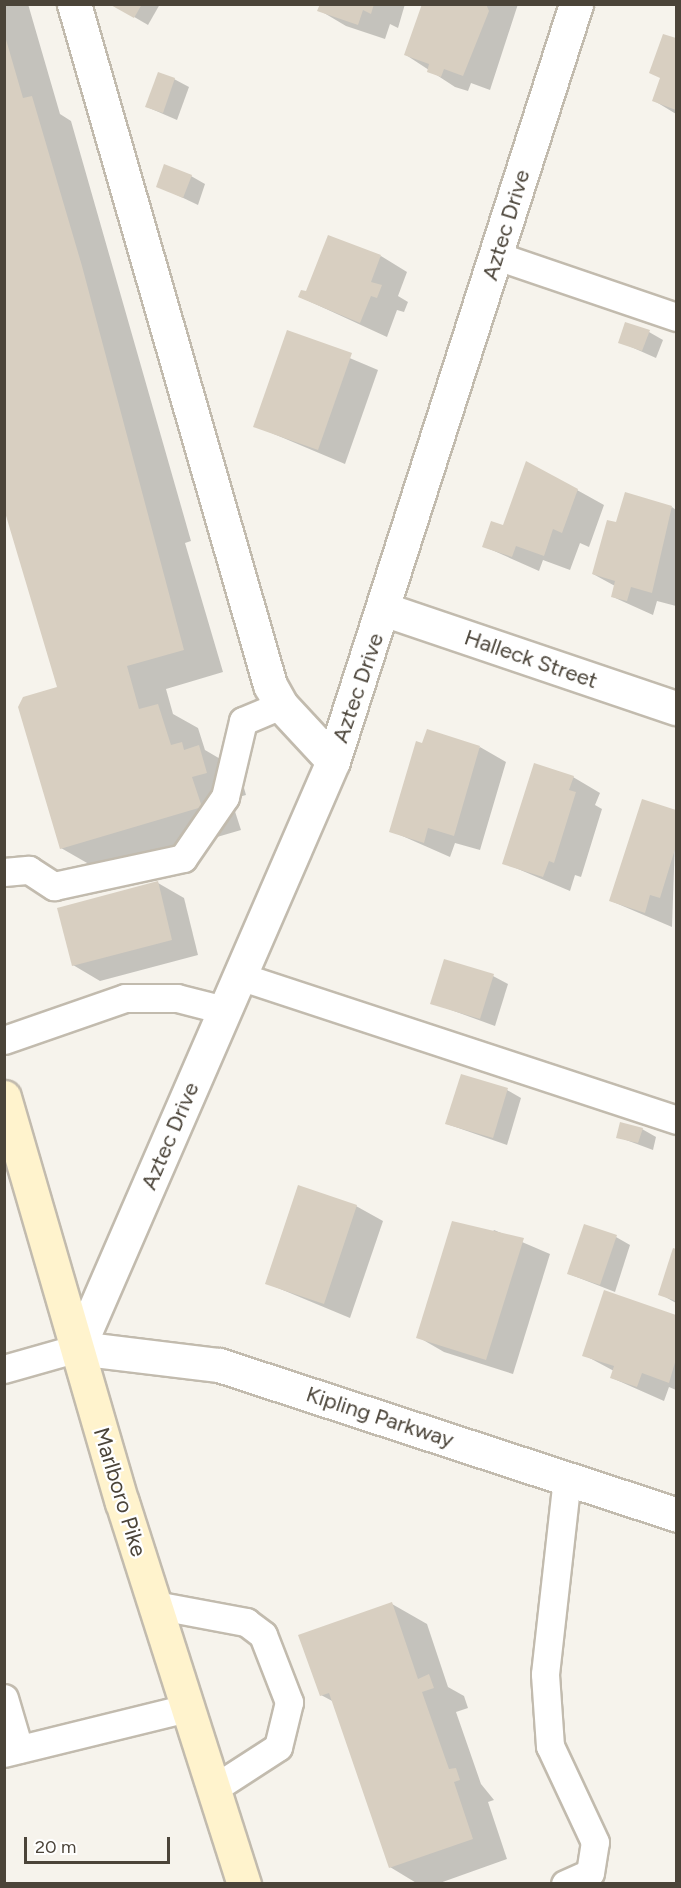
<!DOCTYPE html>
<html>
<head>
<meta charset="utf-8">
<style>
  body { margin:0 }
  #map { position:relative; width:681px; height:1888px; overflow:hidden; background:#f6f3ec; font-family:Figtree,sans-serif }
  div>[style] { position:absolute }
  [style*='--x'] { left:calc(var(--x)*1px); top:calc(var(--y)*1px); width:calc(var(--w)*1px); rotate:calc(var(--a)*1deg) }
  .shadow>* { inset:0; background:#0003 }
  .building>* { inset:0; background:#d8cfc1 }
  .roads { filter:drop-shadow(2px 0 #c2bbae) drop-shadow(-2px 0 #c2bbae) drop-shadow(0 2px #c2bbae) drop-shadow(0 -2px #c2bbae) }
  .service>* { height:27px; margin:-13.5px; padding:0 13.5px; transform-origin:13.5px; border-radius:13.5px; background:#fff }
  .minor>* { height:33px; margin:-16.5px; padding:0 16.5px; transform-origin:16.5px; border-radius:16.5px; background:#fff }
  .tertiary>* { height:33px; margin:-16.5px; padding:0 16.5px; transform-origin:16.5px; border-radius:16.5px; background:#fff }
  .secondary>* { height:33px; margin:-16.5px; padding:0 16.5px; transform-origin:16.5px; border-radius:16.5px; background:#fff3cd }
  span { translate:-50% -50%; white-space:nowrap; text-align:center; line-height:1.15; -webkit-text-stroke:4.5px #fff; paint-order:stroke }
  .street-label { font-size:22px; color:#4b4439 }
  .frame { position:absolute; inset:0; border:6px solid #4b4439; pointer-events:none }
  .scale { position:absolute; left:24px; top:1837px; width:146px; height:27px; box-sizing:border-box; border:3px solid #4b4439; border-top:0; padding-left:8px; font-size:18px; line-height:21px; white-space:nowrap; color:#4b4439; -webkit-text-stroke:4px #fff; paint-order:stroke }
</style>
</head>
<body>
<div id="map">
  <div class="shadow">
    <div style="clip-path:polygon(4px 4px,28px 4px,60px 114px,71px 121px,191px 541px,185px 543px,223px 672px,166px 689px,173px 714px,198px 728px,205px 750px,239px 770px,246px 795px,231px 799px,241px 830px,101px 871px,61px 848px,59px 688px,4px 503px)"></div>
    <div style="clip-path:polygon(112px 4px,160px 4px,148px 25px)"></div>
    <div style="clip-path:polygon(321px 4px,405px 4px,398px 28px,390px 24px,385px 39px,346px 26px,319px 10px)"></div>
    <div style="clip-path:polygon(423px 4px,518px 4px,490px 90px,471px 83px,468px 91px,455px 87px,406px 55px)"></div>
    <div style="clip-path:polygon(664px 36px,676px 40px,676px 114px,653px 100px,661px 79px)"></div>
    <div style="clip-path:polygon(174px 79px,189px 87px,177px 120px,147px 107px)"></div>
    <div style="clip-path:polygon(191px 176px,205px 184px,198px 205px,158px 186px)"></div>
    <div style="clip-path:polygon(381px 256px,407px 272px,398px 296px,408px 302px,404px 312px,397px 310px,387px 337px,300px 297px)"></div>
    <div style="clip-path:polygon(288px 332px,378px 370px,345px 464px,255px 426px)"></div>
    <div style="clip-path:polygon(649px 332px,663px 340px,656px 358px,620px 342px)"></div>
    <div style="clip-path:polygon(577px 490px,604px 505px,589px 547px,580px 543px,570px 570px,543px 560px,539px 571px,483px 546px,504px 527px)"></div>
    <div style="clip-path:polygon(672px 507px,676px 510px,676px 606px,657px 601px,653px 615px,613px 597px,615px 586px,593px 574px)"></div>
    <div style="clip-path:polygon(480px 747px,506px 762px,480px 850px,455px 843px,450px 857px,391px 831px)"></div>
    <div style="clip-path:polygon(573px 777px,600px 793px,595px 805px,602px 809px,581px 877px,575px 875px,570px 891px,504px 863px)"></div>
    <div style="clip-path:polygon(643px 801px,676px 812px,672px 927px,611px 901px)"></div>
    <div style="clip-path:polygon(158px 883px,184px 898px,198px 955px,100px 981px,73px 965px)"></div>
    <div style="clip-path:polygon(493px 976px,508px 984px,495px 1026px,432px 1003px)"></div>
    <div style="clip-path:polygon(507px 1090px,521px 1098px,507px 1145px,447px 1124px)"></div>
    <div style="clip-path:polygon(642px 1129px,656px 1137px,653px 1150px,618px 1137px)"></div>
    <div style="clip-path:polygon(356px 1206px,383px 1221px,350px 1318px,266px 1283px)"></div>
    <div style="clip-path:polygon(494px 1230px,550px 1254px,513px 1374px,444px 1352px,418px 1337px)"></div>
    <div style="clip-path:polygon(616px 1237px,630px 1245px,615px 1292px,569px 1274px)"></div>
    <div style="clip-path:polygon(674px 1250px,676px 1251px,676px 1303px,660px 1294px)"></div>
    <div style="clip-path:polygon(605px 1292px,676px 1316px,676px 1390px,669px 1387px,664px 1401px,612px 1378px,614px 1371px,584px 1355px)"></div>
    <div style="clip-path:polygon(392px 1604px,427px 1624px,448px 1687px,464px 1696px,468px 1708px,456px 1712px,481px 1784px,494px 1800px,488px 1802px,507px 1859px,437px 1884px,418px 1884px,390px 1867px,334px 1702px,321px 1695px)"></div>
  </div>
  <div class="building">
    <div style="clip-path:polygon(109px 4px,142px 4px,134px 18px)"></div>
    <div style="clip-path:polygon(320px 4px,374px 4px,371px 14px,363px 10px,358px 25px,317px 11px)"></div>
    <div style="clip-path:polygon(422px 4px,486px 4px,489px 11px,463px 76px,444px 69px,441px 77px,427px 72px,429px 64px,404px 55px)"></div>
    <div style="clip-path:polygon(663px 34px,676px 38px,676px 110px,652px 101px,660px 78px,649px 73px)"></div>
    <div style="clip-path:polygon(5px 36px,23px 98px,32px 96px,82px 266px,184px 650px,127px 666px,139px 709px,158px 704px,171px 745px,182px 742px,184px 750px,199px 745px,207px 773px,192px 777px,202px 807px,60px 849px,18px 707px,23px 697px,57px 687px,4px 509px)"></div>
    <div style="clip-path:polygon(158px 72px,175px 78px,163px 113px,145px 107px)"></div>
    <div style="clip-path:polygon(164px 164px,192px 175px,183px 198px,156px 187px)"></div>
    <div style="clip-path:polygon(328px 235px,381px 255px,371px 282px,382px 285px,377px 298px,371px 296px,360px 323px,298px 297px,301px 290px,306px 291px)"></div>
    <div style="clip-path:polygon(625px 322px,650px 330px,642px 351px,618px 343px)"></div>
    <div style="clip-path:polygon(287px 330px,352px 353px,318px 450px,253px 427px)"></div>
    <div style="clip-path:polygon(526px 461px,578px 489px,562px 533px,553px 529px,544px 556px,516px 546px,512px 557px,482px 547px,491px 521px,503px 525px)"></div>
    <div style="clip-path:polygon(625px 492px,672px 506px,652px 593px,631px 587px,627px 601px,611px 597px,615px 581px,592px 574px,607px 520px,616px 522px)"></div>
    <div style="clip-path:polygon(427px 729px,480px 746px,454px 836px,428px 828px,424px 843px,389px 832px,416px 741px,422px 743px)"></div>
    <div style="clip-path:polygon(534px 763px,574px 776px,569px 790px,576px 792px,554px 863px,549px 861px,543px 877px,502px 864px)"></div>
    <div style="clip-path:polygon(642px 799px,676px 810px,676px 846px,660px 898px,650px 895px,645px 913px,609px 901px)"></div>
    <div style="clip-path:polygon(158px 881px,172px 940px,72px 966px,57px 908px)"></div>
    <div style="clip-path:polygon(444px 959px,494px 974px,480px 1019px,430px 1004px)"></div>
    <div style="clip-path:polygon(461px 1074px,508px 1088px,493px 1138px,445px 1124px)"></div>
    <div style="clip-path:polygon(620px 1122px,643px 1128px,638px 1143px,616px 1138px)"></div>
    <div style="clip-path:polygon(298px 1185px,357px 1205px,324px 1304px,265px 1284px)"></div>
    <div style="clip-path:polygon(452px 1221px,524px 1238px,486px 1360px,416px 1338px)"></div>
    <div style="clip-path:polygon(584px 1224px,617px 1235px,600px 1285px,567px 1274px)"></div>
    <div style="clip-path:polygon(673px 1248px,676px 1249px,676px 1301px,658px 1295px)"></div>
    <div style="clip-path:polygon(604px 1290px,676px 1315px,676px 1359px,669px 1383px,642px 1373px,637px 1387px,610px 1378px,614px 1366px,582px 1356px)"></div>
    <div style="clip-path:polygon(392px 1602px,418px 1679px,429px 1674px,434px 1688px,422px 1692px,449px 1769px,456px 1768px,460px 1780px,454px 1782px,473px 1839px,389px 1868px,329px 1693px,320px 1696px,298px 1635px)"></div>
  </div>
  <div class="roads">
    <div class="service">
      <div style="--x:497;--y:256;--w:189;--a:18.8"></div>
      <div style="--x:4;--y:872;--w:25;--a:-5"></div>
      <div style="--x:29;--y:870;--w:30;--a:33"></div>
      <div style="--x:54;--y:886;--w:132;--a:-12.2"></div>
      <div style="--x:183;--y:858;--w:74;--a:-55.5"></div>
      <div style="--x:225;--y:797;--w:78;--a:-76.7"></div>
      <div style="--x:243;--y:721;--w:41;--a:-22.8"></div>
      <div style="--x:239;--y:976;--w:460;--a:18.2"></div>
      <div style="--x:4;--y:1040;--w:128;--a:-19.1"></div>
      <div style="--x:125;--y:998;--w:52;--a:0"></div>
      <div style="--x:177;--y:998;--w:49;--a:14.3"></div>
      <div style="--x:4;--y:1369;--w:77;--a:-15.8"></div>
      <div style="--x:155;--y:1605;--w:93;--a:10.6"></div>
      <div style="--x:246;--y:1622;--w:21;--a:37"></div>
      <div style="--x:263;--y:1635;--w:72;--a:68.8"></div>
      <div style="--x:289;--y:1702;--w:46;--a:103.7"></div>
      <div style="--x:278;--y:1747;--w:77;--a:147.1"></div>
      <div style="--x:4;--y:1698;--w:53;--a:73.6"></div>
      <div style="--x:4;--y:1753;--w:188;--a:-13.8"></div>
      <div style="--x:565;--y:1884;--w:27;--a:-24"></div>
      <div style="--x:590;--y:1873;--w:31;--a:-81"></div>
      <div style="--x:595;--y:1842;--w:106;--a:-115.1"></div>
      <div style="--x:550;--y:1746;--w:72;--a:-94"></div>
      <div style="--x:545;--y:1674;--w:197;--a:-83.6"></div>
    </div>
    <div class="minor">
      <div style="--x:74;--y:4;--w:709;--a:73.94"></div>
      <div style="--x:270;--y:685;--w:23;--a:61"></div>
      <div style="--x:281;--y:705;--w:76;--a:47.1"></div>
      <div style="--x:386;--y:610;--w:306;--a:18.7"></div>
      <div style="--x:78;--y:1348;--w:640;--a:-66.52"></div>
      <div style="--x:333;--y:761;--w:795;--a:-72.2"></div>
    </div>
    <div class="tertiary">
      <div style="--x:78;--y:1348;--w:142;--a:6.9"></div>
      <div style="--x:219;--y:1365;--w:481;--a:18.1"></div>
    </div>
    <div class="secondary">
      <div style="--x:4;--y:1097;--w:422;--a:73.8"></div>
      <div style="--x:122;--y:1502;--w:401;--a:72.3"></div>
    </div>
  </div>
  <div class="street-label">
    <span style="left:506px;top:225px;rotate:-73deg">Aztec Drive</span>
    <span style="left:531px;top:659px;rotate:19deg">Halleck Street</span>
    <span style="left:358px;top:688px;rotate:-71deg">Aztec Drive</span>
    <span style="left:170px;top:1136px;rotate:-67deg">Aztec Drive</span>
    <span style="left:380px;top:1417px;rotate:18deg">Kipling Parkway</span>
    <span style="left:120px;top:1492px;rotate:73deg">Marlboro Pike</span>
  </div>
  <div class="frame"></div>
  <div class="scale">20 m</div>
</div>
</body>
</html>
